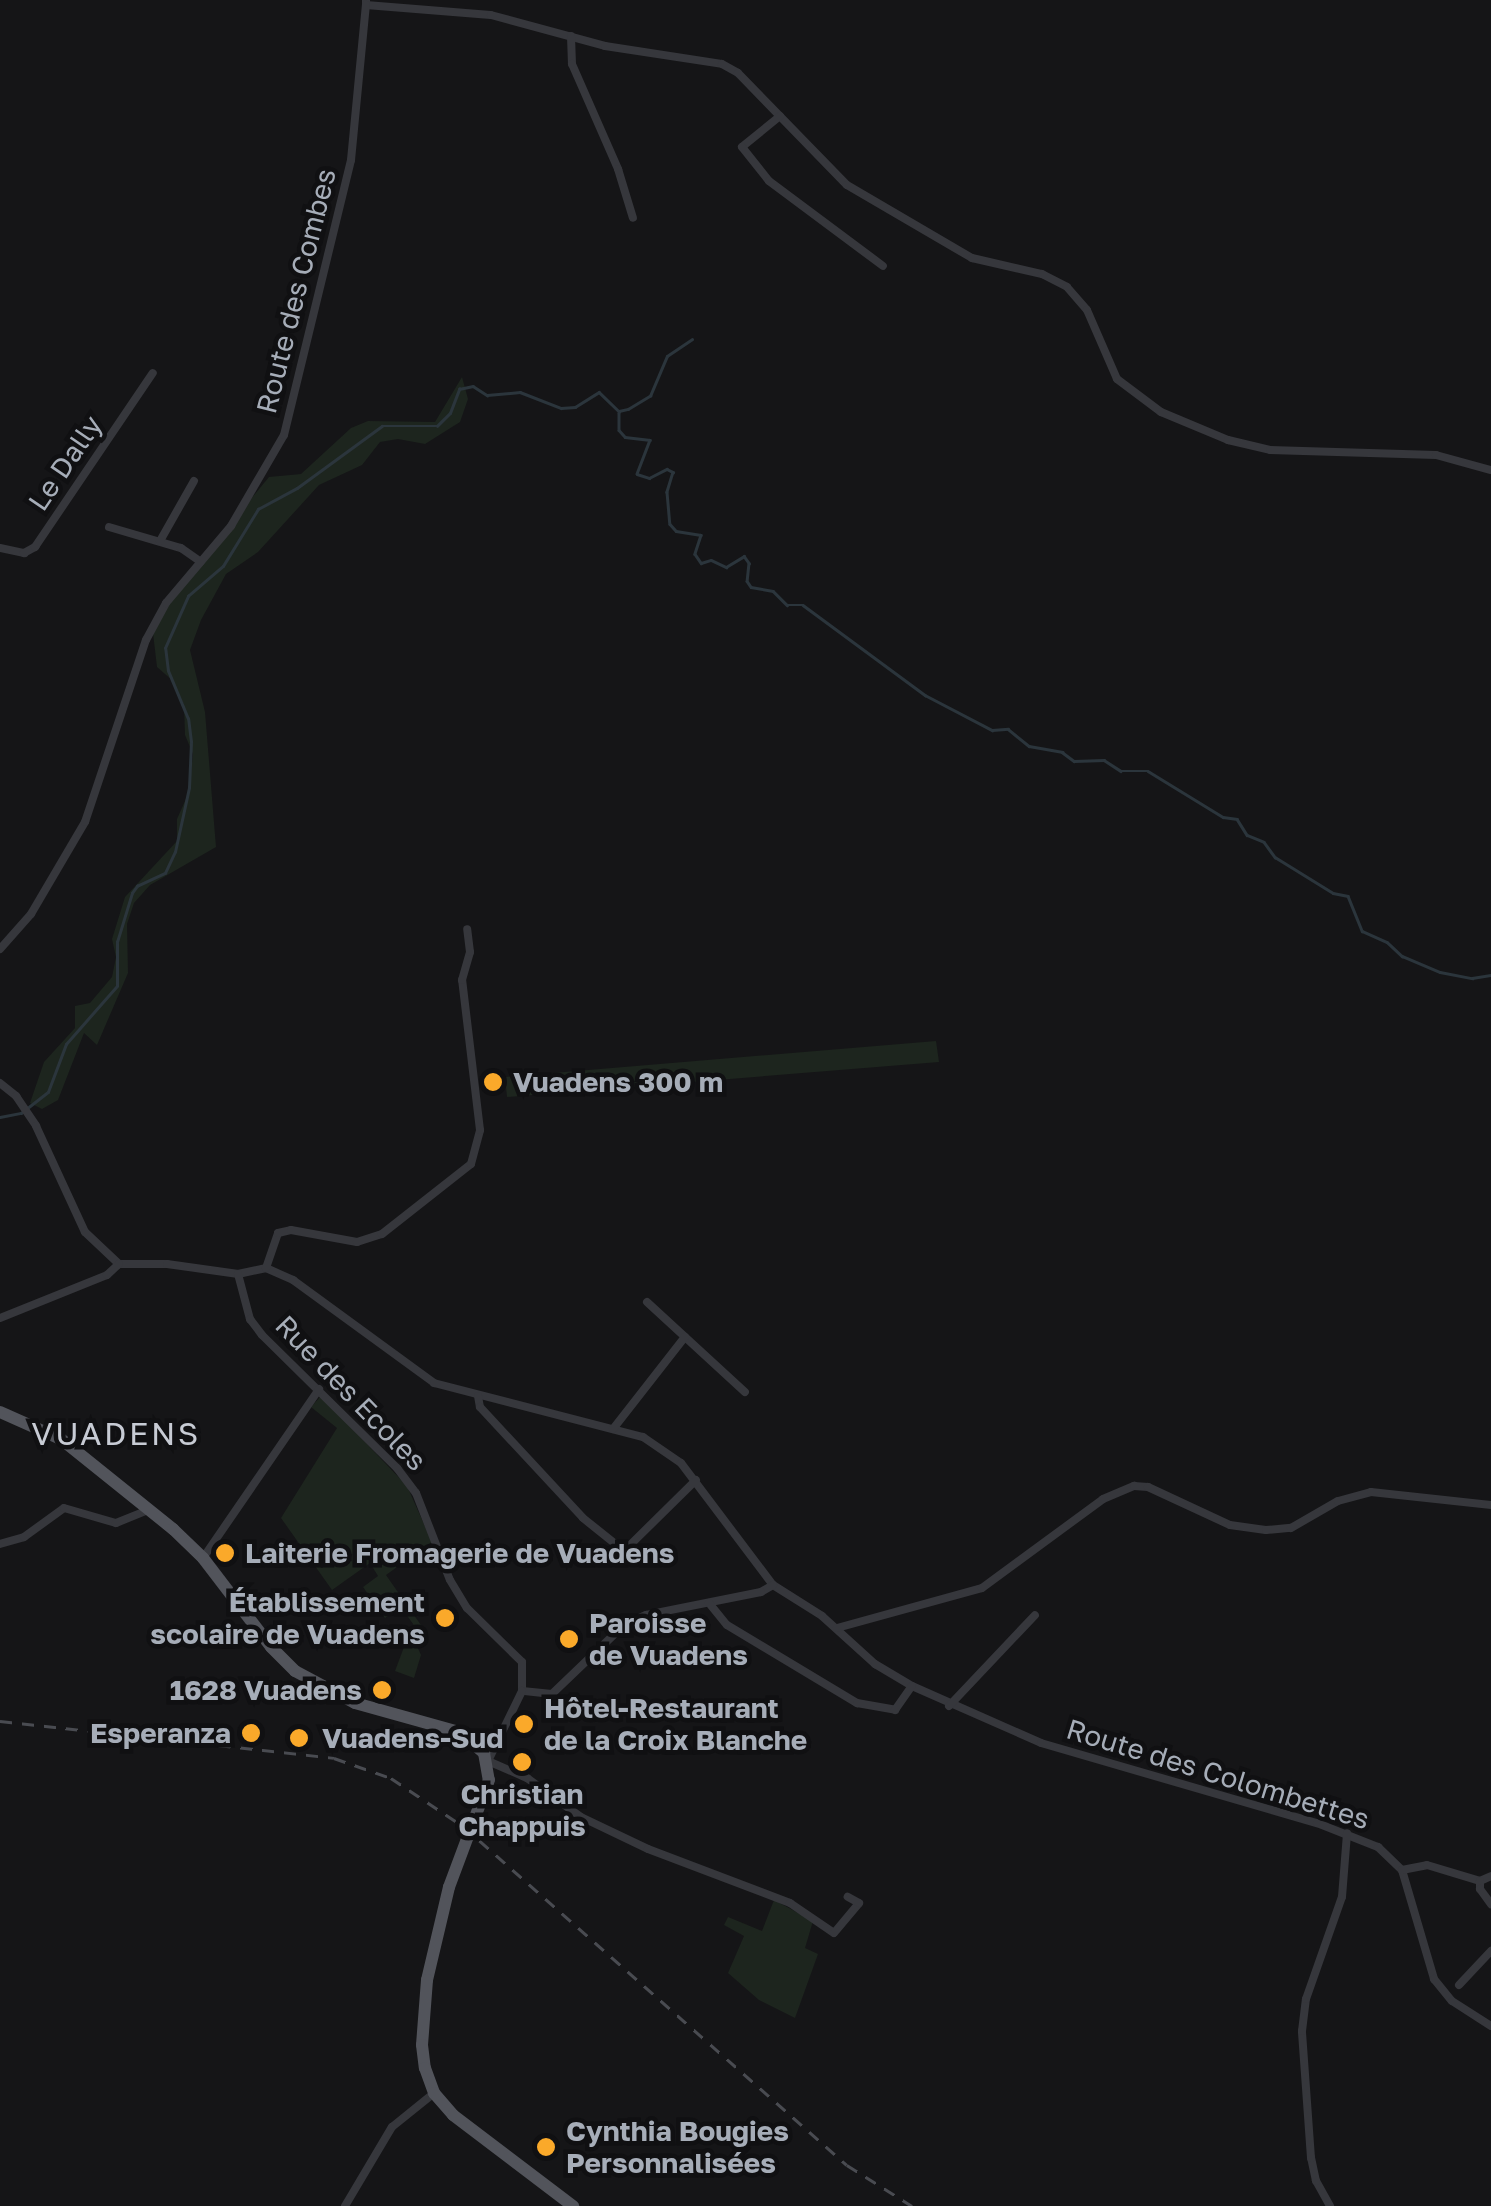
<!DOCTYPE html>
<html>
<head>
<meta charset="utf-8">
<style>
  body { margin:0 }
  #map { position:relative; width:1491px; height:2206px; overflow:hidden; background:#151517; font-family:"Golos Text",sans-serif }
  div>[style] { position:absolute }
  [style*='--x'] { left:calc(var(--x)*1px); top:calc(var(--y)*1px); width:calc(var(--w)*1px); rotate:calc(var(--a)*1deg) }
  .green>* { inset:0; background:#1d251e }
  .stream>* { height:2.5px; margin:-1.25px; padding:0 1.25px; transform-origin:1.25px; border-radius:1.25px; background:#2b353c }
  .minor>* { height:8px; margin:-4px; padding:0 4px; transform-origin:4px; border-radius:4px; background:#36373c }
  .primary>* { height:12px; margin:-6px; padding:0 6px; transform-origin:6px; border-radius:6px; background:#52545b }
  .rail>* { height:2.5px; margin-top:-1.25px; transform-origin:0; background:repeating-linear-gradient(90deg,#494b51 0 12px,transparent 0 22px) }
  .dots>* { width:28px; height:28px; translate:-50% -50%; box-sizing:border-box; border:5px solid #101012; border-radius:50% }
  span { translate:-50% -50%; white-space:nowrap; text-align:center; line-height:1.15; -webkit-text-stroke:9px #101012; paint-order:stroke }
  .street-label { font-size:28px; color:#a6adb8 }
  .poi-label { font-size:28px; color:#a6adb8; font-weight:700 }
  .left { translate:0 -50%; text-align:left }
  .right { translate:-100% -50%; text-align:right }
  .quarter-label { font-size:32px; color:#c7cbd4; letter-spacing:2.5px }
</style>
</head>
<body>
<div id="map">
  <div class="green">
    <div style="clip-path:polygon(462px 377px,468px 399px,460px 422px,425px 444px,398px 439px,380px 442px,362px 465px,319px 485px,258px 552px,226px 574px,201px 620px,190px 650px,205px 712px,216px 847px,150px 885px,134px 903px,127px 924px,128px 973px,97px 1045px,84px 1033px,58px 1100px,42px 1109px,30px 1103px,44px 1062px,75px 1028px,75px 1006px,90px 1003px,112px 977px,116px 957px,112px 939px,125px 897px,177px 841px,177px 819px,189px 792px,193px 754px,185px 735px,184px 705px,173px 681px,157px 667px,153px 633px,176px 590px,269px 477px,301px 474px,351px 428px,368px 421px,435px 422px)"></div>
    <div style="clip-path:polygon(936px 1041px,939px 1062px,507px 1097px,505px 1077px)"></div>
    <div style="clip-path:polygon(321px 1396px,407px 1486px,432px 1542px,386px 1575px,423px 1628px,418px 1631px,401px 1607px,385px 1618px,363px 1587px,378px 1576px,370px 1563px,332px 1590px,281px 1518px,337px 1428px,311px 1407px)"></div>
    <div style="clip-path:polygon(410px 1631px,421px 1655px,414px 1678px,395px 1671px)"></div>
    <div style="clip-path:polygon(774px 1900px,813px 1921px,805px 1948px,818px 1954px,795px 2018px,759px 2000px,728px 1973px,744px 1936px,724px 1925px,728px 1917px,762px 1931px)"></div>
  </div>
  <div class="stream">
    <div style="--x:619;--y:413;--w:17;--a:90"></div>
    <div style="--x:619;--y:430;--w:9;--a:49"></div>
    <div style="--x:625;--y:437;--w:25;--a:7"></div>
    <div style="--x:650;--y:440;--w:36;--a:111"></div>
    <div style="--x:637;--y:474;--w:13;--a:18"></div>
    <div style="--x:649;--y:478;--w:20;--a:-27"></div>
    <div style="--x:667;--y:469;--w:7;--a:27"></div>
    <div style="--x:673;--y:472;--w:21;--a:107"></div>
    <div style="--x:667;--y:492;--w:32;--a:85"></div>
    <div style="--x:670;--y:524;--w:9;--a:49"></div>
    <div style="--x:676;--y:531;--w:25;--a:9"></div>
    <div style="--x:701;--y:535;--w:20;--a:108"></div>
    <div style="--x:695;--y:554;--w:11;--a:56"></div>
    <div style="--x:701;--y:563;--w:10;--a:-17"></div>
    <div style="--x:711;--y:560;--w:17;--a:25"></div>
    <div style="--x:726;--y:567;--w:21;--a:-31"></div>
    <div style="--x:744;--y:556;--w:9;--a:54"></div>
    <div style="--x:749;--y:563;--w:18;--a:96"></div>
    <div style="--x:747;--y:581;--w:7;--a:56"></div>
    <div style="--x:751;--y:587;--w:22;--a:10"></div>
    <div style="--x:773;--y:591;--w:20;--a:45"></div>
    <div style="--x:787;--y:605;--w:16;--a:0"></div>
    <div style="--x:803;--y:605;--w:152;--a:36.4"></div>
    <div style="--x:925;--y:695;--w:76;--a:27.6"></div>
    <div style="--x:992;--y:730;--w:16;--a:-4"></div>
    <div style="--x:1008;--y:729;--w:27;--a:39"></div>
    <div style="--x:1029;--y:746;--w:34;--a:10"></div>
    <div style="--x:1062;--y:752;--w:15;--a:37"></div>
    <div style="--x:1074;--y:761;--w:30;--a:-2"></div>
    <div style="--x:1104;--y:760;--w:20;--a:33"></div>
    <div style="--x:1121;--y:771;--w:27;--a:0"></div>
    <div style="--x:1148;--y:771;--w:88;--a:31.5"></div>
    <div style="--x:1223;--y:817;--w:14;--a:8"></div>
    <div style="--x:1237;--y:819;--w:19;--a:58"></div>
    <div style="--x:1247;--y:835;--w:18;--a:22"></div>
    <div style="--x:1264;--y:842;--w:19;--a:54"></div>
    <div style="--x:1275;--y:857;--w:68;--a:31.8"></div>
    <div style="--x:1333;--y:893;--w:15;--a:11"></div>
    <div style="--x:1348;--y:896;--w:38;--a:68"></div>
    <div style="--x:1362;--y:931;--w:27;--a:24"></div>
    <div style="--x:1387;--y:942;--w:21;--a:43"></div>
    <div style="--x:1402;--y:956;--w:41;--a:22.8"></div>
    <div style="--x:1440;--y:972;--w:33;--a:11"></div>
    <div style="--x:1472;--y:978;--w:19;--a:-9"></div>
    <div style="--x:0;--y:1117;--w:21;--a:-11"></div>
    <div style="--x:21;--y:1113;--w:34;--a:-38"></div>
    <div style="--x:48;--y:1092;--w:51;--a:-69.4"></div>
    <div style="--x:66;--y:1044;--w:77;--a:-48.7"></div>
    <div style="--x:117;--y:986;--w:44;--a:-90"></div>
    <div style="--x:117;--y:942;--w:51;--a:-73"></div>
    <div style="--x:132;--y:893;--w:9;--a:-54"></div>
    <div style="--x:137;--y:886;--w:31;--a:-25"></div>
    <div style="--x:165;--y:873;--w:23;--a:-65"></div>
    <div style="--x:175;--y:852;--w:66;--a:-77.7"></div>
    <div style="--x:189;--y:788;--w:46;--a:-87.5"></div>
    <div style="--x:191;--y:742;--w:23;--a:-97"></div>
    <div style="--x:188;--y:719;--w:52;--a:-112.6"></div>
    <div style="--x:168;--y:671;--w:23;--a:-97"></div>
    <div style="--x:165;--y:648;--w:57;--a:-66.1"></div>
    <div style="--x:188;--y:596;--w:46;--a:-40.6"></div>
    <div style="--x:223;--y:566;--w:67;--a:-58.4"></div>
    <div style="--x:258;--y:509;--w:44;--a:-28.3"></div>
    <div style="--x:297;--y:488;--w:105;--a:-36.1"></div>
    <div style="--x:382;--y:426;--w:55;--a:0"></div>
    <div style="--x:437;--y:426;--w:18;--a:-45"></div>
    <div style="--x:450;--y:413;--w:26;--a:-69"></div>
    <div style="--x:459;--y:389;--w:14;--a:-12"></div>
    <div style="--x:473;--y:386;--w:17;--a:33"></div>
    <div style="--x:487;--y:395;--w:33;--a:-5"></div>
    <div style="--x:520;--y:392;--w:44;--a:21.3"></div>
    <div style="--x:561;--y:408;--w:14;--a:-4"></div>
    <div style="--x:575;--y:407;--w:28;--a:-32"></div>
    <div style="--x:599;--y:392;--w:28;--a:44"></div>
    <div style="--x:619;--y:411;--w:9;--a:-13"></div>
    <div style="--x:628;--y:409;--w:26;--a:-31"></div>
    <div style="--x:650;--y:396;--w:43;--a:-67"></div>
    <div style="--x:667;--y:356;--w:30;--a:-34"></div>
  </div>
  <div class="minor">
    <div style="--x:366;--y:0;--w:5;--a:90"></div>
    <div style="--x:366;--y:5;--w:125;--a:4.6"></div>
    <div style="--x:491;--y:15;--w:118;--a:15.2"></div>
    <div style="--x:605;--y:46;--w:118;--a:8.7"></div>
    <div style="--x:722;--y:64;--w:18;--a:29"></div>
    <div style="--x:738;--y:73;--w:156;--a:45.8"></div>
    <div style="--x:847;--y:185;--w:145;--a:30.3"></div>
    <div style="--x:972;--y:258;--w:72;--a:12.9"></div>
    <div style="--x:1042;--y:274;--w:28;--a:27"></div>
    <div style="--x:1067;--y:287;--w:30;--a:49"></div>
    <div style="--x:1087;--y:310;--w:75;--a:66.5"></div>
    <div style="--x:1117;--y:379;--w:55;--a:36.9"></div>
    <div style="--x:1161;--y:412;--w:73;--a:22.7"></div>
    <div style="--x:1228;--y:440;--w:43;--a:13.4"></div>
    <div style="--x:1270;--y:450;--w:166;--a:1.7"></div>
    <div style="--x:1436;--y:455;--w:57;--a:15.3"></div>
    <div style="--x:571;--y:36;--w:28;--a:88"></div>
    <div style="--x:572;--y:64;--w:115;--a:66.3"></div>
    <div style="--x:618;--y:169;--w:51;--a:73"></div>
    <div style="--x:780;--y:116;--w:49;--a:140.8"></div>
    <div style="--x:742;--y:147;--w:43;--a:51.5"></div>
    <div style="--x:769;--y:181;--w:142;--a:36.7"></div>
    <div style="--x:109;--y:527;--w:75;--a:16.3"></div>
    <div style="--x:181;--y:548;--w:24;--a:35"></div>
    <div style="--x:160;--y:541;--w:69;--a:-60.5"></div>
    <div style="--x:0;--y:548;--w:25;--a:12"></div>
    <div style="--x:24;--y:553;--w:13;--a:-29"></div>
    <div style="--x:35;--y:547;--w:210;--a:-55.9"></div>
    <div style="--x:0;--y:949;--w:47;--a:-48.5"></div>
    <div style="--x:31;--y:914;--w:107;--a:-59.6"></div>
    <div style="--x:85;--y:822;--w:192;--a:-71.5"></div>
    <div style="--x:146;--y:640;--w:42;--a:-61.6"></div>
    <div style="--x:166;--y:603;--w:101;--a:-49.8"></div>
    <div style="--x:231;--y:526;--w:105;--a:-59.8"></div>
    <div style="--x:284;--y:435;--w:283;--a:-76.3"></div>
    <div style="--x:351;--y:160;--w:156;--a:-84.5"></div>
    <div style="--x:0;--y:1083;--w:21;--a:39"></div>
    <div style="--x:16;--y:1096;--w:36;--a:56"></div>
    <div style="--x:36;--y:1126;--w:117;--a:65.2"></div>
    <div style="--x:85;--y:1232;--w:47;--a:43.3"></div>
    <div style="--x:119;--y:1264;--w:48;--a:0"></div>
    <div style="--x:167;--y:1264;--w:72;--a:8"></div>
    <div style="--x:238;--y:1274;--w:29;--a:-12"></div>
    <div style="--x:266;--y:1268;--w:30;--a:24"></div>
    <div style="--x:293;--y:1280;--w:175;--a:36.1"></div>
    <div style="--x:434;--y:1383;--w:216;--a:14.5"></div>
    <div style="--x:643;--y:1437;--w:46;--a:34.4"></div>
    <div style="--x:681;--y:1463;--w:153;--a:53"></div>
    <div style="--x:773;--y:1585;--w:58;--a:32.3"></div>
    <div style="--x:822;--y:1616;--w:72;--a:42.2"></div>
    <div style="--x:875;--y:1664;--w:43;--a:30.7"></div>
    <div style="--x:912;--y:1686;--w:141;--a:23.8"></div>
    <div style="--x:1041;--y:1743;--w:287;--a:16.2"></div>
    <div style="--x:1317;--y:1823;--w:66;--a:21.5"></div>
    <div style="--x:1378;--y:1847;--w:33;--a:44"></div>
    <div style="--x:1402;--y:1870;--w:114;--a:73.6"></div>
    <div style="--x:1434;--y:1979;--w:28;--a:51"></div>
    <div style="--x:1452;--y:2001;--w:46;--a:32.7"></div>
    <div style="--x:266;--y:1268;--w:37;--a:-71"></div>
    <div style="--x:278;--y:1233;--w:13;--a:-13"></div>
    <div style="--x:291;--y:1230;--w:67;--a:10.3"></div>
    <div style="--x:357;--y:1242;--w:26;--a:-18"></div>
    <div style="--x:382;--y:1234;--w:113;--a:-38.2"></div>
    <div style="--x:471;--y:1164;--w:35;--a:-75"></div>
    <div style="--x:480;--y:1130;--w:151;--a:-96.8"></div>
    <div style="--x:462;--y:980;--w:29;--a:-74"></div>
    <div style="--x:470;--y:952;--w:23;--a:-97"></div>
    <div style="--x:238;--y:1274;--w:47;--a:75.1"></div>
    <div style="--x:250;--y:1319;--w:20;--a:53"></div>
    <div style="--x:262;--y:1335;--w:190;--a:44.6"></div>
    <div style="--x:397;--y:1468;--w:31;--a:53"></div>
    <div style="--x:416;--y:1493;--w:93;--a:68.7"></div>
    <div style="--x:450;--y:1580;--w:33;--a:59"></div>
    <div style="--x:467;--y:1608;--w:77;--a:44.5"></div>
    <div style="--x:522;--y:1662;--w:29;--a:90"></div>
    <div style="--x:647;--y:1302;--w:133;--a:42.6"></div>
    <div style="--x:0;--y:1318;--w:115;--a:-21.9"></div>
    <div style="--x:107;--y:1275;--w:16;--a:-43"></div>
    <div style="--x:478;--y:1396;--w:11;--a:80"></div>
    <div style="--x:480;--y:1407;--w:151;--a:47.1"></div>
    <div style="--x:583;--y:1518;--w:53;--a:38.8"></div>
    <div style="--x:624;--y:1551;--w:101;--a:-44.6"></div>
    <div style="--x:613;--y:1429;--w:117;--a:-52"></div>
    <div style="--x:0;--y:1544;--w:25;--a:-16"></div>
    <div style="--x:24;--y:1537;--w:49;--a:-35.9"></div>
    <div style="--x:64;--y:1508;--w:54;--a:16.1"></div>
    <div style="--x:116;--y:1523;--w:37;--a:-22"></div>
    <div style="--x:203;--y:1558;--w:205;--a:-55.5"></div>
    <div style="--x:773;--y:1585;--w:14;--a:150"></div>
    <div style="--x:761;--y:1592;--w:117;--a:168.7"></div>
    <div style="--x:646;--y:1615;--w:24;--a:156"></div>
    <div style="--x:624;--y:1625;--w:100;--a:136.2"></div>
    <div style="--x:552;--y:1694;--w:30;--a:-174"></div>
    <div style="--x:522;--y:1691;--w:78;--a:115.9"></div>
    <div style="--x:488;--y:1761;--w:43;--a:23.6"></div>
    <div style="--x:527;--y:1778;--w:67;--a:35.8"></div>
    <div style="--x:581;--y:1817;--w:74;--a:25.5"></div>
    <div style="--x:648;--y:1849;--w:152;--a:20.8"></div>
    <div style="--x:790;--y:1903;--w:53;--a:34.3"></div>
    <div style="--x:834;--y:1933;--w:39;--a:-50"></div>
    <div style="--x:859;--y:1903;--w:13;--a:-151"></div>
    <div style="--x:709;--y:1603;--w:28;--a:51"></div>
    <div style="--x:727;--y:1625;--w:152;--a:31"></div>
    <div style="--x:857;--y:1703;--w:39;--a:10"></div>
    <div style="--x:895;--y:1710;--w:29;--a:-55"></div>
    <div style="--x:837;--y:1628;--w:150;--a:-15.4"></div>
    <div style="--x:982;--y:1588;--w:150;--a:-36.3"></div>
    <div style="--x:1103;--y:1499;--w:34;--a:-23"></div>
    <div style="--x:1134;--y:1486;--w:14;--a:4"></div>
    <div style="--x:1148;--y:1487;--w:90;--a:24.9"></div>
    <div style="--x:1230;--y:1525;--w:36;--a:8"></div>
    <div style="--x:1266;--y:1530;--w:25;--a:-5"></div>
    <div style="--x:1291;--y:1528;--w:54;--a:-29.9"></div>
    <div style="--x:1338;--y:1501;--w:34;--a:-15"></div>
    <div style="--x:1371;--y:1492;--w:121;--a:6.2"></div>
    <div style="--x:949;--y:1706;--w:125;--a:-46.6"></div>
    <div style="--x:1402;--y:1870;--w:25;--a:-11"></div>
    <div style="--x:1427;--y:1865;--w:55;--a:16.8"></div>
    <div style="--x:1480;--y:1881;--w:12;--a:-24"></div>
    <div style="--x:1480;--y:1881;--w:8;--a:90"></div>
    <div style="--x:1480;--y:1889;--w:19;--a:54"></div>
    <div style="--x:1459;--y:1985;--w:47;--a:-46.7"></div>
    <div style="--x:345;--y:2206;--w:92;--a:-59.3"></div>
    <div style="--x:392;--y:2127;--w:54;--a:-39"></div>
    <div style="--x:1330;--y:2206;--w:29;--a:-119"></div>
    <div style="--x:1316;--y:2181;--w:24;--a:-102"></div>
    <div style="--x:1311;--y:2158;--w:127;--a:-94.1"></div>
    <div style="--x:1302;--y:2031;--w:32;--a:-83"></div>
    <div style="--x:1306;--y:1999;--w:108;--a:-70.6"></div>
    <div style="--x:1342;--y:1897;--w:64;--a:-85.5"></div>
  </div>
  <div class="primary">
    <div style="--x:0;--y:1412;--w:67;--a:23.9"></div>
    <div style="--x:61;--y:1439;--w:144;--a:38.8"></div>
    <div style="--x:173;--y:1529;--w:42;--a:44"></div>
    <div style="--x:203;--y:1558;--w:112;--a:52.6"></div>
    <div style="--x:271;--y:1647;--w:34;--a:45"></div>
    <div style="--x:295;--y:1671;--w:68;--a:28.1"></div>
    <div style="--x:355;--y:1703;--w:108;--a:15.6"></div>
    <div style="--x:459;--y:1732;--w:33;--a:40"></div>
    <div style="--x:484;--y:1753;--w:27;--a:80"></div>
    <div style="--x:489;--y:1780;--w:114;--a:110.5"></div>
    <div style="--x:449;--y:1887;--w:96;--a:103.3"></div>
    <div style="--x:427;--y:1980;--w:65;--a:94.4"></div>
    <div style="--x:422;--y:2045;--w:23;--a:83"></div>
    <div style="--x:425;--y:2068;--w:27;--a:70"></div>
    <div style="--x:434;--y:2093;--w:29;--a:49"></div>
    <div style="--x:453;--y:2115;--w:151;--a:37.2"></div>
  </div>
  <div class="rail">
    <div style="--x:0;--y:1721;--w:336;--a:6.3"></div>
    <div style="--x:334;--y:1758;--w:60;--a:19.3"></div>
    <div style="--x:391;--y:1778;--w:87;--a:33.7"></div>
    <div style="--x:463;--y:1826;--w:512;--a:41.44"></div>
    <div style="--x:847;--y:2165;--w:77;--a:32.2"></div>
  </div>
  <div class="dots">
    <div style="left:493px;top:1082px;background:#faa92a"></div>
    <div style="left:225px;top:1553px;background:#faa92a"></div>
    <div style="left:445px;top:1618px;background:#faa92a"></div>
    <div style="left:569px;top:1639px;background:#faa92a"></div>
    <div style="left:382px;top:1690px;background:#faa92a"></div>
    <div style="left:524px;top:1724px;background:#faa92a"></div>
    <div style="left:251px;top:1733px;background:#faa92a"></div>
    <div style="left:299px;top:1738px;background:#faa92a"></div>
    <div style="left:522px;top:1762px;background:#faa92a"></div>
    <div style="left:546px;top:2147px;background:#faa92a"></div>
  </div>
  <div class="street-label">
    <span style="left:296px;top:291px;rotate:-76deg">Route des Combes</span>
    <span style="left:65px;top:463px;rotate:-56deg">Le Dally</span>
    <span style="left:351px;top:1393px;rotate:46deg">Rue des Ecoles</span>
    <span style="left:1218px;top:1774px;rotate:17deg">Route des Colombettes</span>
  </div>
  <div class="poi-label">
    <span class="left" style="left:513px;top:1082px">Vuadens 300 m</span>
    <span class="left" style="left:245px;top:1553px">Laiterie Fromagerie de Vuadens</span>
    <span class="right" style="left:425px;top:1618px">Établissement<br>scolaire de Vuadens</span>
    <span class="left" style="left:589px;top:1639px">Paroisse<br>de Vuadens</span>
    <span class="right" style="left:362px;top:1690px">1628 Vuadens</span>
    <span class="left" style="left:544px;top:1724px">Hôtel-Restaurant<br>de la Croix Blanche</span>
    <span class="right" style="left:231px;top:1733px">Esperanza</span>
    <span class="left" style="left:322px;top:1738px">Vuadens-Sud</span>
    <span style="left:522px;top:1810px">Christian<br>Chappuis</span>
    <span class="left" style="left:566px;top:2147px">Cynthia Bougies<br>Personnalisées</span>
  </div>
  <div class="quarter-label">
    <span style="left:116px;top:1433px">VUADENS</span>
  </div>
</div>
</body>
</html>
